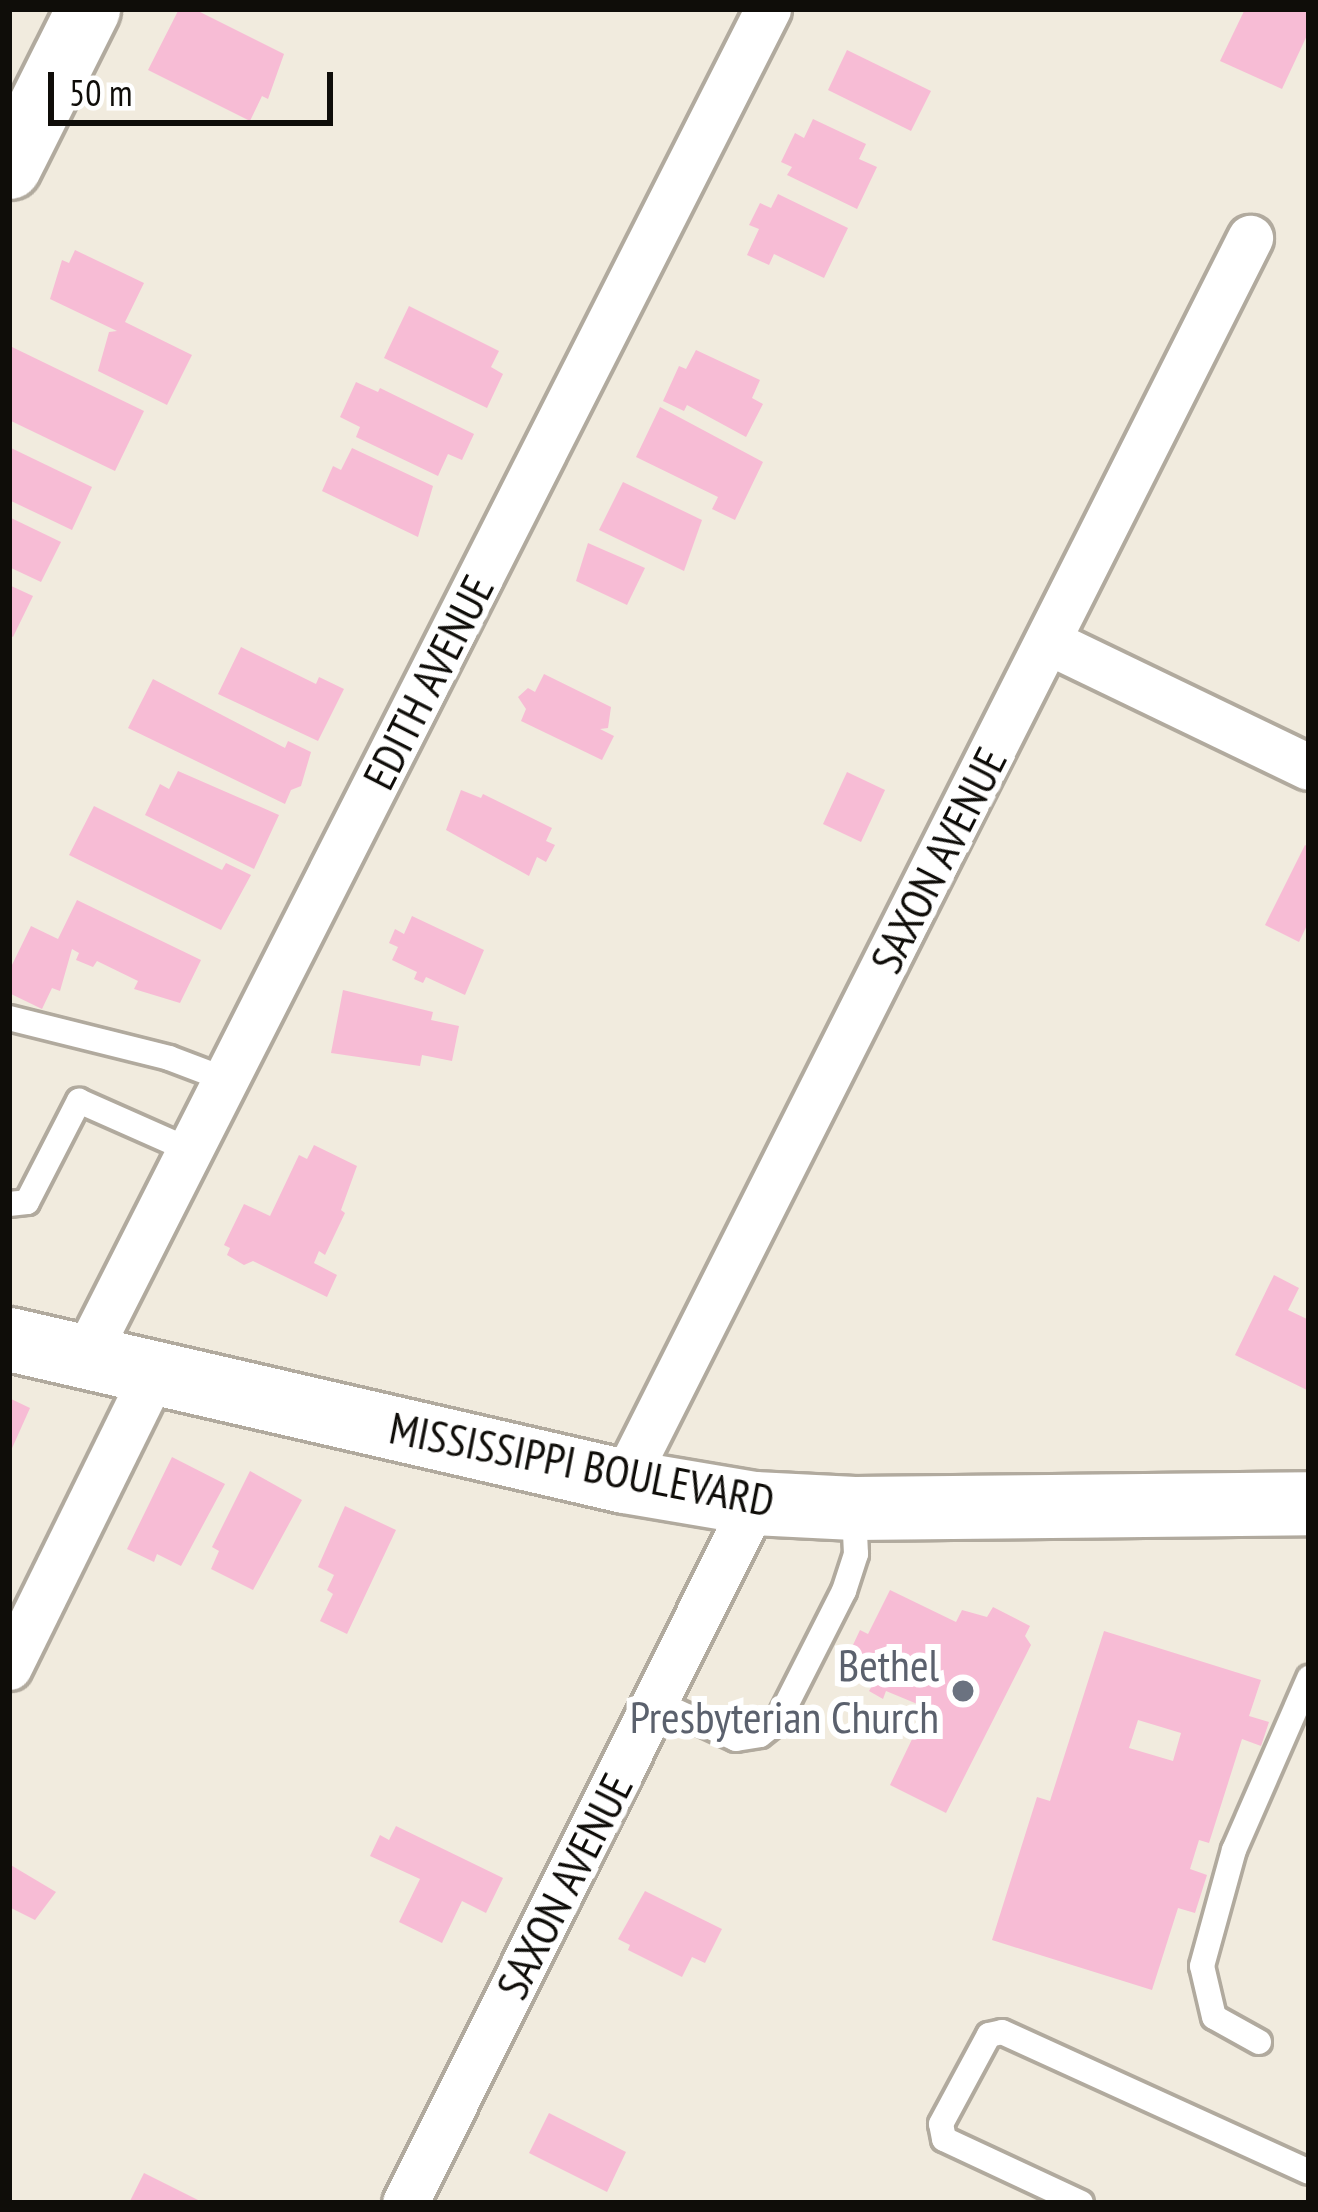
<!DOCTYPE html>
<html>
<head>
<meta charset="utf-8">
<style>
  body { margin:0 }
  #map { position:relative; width:1318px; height:2212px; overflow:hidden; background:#f1ebde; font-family:"PT Sans Narrow",sans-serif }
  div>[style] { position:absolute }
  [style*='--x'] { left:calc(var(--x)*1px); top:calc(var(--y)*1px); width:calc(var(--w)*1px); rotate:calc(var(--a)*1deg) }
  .building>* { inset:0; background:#f7bcd5 }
  .roads { filter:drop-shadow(3px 0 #b1aa9e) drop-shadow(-3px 0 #b1aa9e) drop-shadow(0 3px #b1aa9e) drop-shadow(0 -3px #b1aa9e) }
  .lane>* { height:24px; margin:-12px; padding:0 12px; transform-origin:12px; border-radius:12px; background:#fff }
  .street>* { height:45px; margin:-22.5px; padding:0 22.5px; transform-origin:22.5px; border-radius:22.5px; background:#fff }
  .secondary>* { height:63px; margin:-31.5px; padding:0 31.5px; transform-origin:31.5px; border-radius:31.5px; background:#fff }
  .dots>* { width:33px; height:33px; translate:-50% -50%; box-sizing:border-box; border:6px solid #fff; border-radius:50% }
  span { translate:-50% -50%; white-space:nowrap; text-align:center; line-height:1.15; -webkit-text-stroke:12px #fff; paint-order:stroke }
  .street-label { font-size:45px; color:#0f0d09 }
  .worship-label { font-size:45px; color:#5b616d }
  .right { translate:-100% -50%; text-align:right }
  .frame { position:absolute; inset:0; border:12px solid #0f0d09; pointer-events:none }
  .scale { position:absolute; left:48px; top:72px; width:285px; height:54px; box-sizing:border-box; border:6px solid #0f0d09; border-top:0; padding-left:15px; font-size:36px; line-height:42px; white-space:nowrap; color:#0f0d09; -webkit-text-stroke:9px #fff; paint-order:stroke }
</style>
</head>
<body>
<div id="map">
  <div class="building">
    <div style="clip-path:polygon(179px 9px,194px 9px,284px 54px,268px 99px,262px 96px,250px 121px,148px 70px)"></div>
    <div style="clip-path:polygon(1245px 9px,1309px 9px,1309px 31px,1282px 89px,1220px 61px)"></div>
    <div style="clip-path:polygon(847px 50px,931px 91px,911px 131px,828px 90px)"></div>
    <div style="clip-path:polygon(813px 119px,866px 144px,859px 159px,877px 167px,857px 209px,787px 175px,792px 167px,781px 162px,795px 133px,804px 138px)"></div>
    <div style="clip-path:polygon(778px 194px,848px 228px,824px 278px,774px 254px,769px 265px,747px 255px,759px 229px,749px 225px,760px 203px,771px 208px)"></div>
    <div style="clip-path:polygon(75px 250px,144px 283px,125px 322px,192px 355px,167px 405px,98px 371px,109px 332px,117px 331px,50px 299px,62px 260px,69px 263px)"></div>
    <div style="clip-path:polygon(409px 306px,499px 351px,491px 367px,503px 374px,487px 408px,384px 358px)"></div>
    <div style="clip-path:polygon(12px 347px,144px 411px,115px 471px,9px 420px)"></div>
    <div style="clip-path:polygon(696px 350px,760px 380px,752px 398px,763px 404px,746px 437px,687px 405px,684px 411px,663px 401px,679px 366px,686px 369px)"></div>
    <div style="clip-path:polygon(356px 382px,378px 392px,380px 388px,474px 434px,462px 460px,448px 454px,438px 476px,356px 437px,360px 427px,340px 417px)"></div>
    <div style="clip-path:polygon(660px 407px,763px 462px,735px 520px,712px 509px,718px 497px,636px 457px)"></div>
    <div style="clip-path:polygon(9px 447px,92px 487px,72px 530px,9px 500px)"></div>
    <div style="clip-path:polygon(352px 448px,433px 486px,418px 537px,322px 491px,333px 466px,341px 470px)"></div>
    <div style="clip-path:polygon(623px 482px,702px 520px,684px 571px,599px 530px)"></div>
    <div style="clip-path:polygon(9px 517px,61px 542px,41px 582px,9px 567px)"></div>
    <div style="clip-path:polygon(588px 543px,645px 568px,627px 605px,576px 581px)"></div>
    <div style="clip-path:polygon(9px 585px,33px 596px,13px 637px,9px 635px)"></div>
    <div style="clip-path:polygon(241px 647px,316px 684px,319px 677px,344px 689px,318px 741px,218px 694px)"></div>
    <div style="clip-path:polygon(544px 674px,611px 707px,608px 728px,600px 729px,614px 736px,602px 760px,521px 721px,526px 709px,518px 697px,528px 688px,535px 692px)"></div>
    <div style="clip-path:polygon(153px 679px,285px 748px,288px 741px,311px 752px,301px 786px,291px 790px,285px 804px,128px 728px)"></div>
    <div style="clip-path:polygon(178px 771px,279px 815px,254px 869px,145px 815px,160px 784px,169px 789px)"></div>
    <div style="clip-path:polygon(847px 772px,885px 790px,861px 842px,823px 824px)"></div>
    <div style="clip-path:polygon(461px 790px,481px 798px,483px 794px,552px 828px,546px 841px,555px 845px,546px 862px,537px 857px,529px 876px,446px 830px)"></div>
    <div style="clip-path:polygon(94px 806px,222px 870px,226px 863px,251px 875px,221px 930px,69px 855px)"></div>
    <div style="clip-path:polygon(1305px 845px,1309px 847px,1309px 921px,1299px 942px,1265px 925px)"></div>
    <div style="clip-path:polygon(77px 900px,201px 960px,180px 1003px,134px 989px,138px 981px,97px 961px,93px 967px,76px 960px,79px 953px,72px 949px,60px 991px,52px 988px,42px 1009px,9px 993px,9px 971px,31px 926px,58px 939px)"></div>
    <div style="clip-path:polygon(412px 916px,484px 950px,465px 995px,426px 977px,423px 983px,414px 979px,417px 972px,392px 960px,398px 947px,389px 943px,395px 929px,404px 934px)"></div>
    <div style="clip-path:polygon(343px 990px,433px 1012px,431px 1020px,459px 1026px,452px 1061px,422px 1055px,420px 1066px,331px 1053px)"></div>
    <div style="clip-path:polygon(314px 1145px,357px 1166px,341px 1210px,345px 1213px,325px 1255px,319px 1251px,314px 1263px,337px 1275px,327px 1297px,253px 1261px,244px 1265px,227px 1255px,230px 1248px,224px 1245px,244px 1204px,270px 1216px,299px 1155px,307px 1159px)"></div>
    <div style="clip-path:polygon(1274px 1275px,1299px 1288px,1288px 1310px,1309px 1320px,1309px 1391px,1235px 1355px)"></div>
    <div style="clip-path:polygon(9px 1398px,30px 1408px,9px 1455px)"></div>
    <div style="clip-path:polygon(172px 1457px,225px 1484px,181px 1566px,157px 1554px,154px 1562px,127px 1549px)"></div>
    <div style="clip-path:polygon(250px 1471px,302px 1500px,253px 1590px,211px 1569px,219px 1551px,212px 1547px)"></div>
    <div style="clip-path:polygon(345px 1506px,396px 1530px,347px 1634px,320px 1621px,333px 1594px,327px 1590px,334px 1575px,318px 1567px)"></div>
    <div style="clip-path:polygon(890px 1590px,956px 1622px,962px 1610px,987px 1617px,993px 1607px,1030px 1626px,1025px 1636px,1031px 1645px,946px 1813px,890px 1785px,927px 1708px,886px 1691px,883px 1699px,869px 1691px,873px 1684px,849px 1672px,859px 1650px,852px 1647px,860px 1630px,868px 1634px)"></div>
    <div style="clip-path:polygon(evenodd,1104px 1631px,1261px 1680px,1249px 1716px,1269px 1722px,1261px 1746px,1242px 1739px,1209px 1843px,1199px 1840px,1190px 1869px,1207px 1875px,1195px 1913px,1178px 1908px,1152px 1990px,992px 1940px,1037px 1797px,1050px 1801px,1104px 1631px,1138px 1720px,1181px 1733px,1173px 1761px,1129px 1748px,1138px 1720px)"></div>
    <div style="clip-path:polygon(396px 1826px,503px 1878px,486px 1913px,462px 1901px,442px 1943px,399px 1922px,420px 1879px,370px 1856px,380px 1835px,389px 1840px)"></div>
    <div style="clip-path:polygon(9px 1864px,56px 1892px,35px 1920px,9px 1907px)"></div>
    <div style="clip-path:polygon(645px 1891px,722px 1929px,705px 1963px,692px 1957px,682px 1977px,628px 1950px,630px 1945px,618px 1939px)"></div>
    <div style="clip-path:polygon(549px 2113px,626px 2152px,607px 2192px,529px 2153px)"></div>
    <div style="clip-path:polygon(144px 2173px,204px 2203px,129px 2203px)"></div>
  </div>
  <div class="roads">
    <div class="lane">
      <div style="--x:9;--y:1018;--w:165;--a:14"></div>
      <div style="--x:169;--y:1058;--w:62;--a:20.8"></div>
      <div style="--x:9;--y:1204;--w:18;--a:-6"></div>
      <div style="--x:27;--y:1202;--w:114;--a:-62.8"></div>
      <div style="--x:79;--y:1101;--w:124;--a:23.9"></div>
      <div style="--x:656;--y:1702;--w:88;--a:24.8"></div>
      <div style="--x:736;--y:1739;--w:24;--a:-9"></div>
      <div style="--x:760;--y:1735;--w:23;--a:-38"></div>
      <div style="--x:778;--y:1721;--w:146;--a:-63.1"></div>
      <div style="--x:844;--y:1591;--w:39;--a:-72"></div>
      <div style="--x:856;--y:1554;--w:43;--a:-92.7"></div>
      <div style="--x:1259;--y:2042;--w:51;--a:-150.9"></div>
      <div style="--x:1214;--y:2017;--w:52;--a:-103.2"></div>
      <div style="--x:1202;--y:1966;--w:120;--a:-74.6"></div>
      <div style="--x:1234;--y:1850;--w:188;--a:-66.4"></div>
      <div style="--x:1081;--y:2203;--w:151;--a:-155"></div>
      <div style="--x:944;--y:2139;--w:15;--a:-101"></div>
      <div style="--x:941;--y:2124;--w:101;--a:-61.7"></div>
      <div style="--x:989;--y:2035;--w:13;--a:-13"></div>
      <div style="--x:1002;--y:2032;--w:337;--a:24.5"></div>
    </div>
    <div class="street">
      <div style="--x:1049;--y:642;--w:288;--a:25.7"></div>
      <div style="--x:86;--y:1355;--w:1509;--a:-63.13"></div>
      <div style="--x:624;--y:1481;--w:1392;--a:-63.27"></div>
      <div style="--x:9;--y:1667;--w:329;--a:-63.8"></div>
      <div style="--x:405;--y:2203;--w:782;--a:-63.5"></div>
    </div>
    <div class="secondary">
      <div style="--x:9;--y:167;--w:177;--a:-63.4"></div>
      <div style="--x:9;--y:1339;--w:631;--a:13"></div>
      <div style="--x:624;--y:1481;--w:132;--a:9.6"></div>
      <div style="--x:754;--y:1503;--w:100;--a:2.9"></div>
      <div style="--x:854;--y:1508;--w:455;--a:-0.6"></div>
    </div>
  </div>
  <div class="dots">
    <div style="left:963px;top:1691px;background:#6b7280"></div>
  </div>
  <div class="street-label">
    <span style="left:428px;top:682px;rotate:-63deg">EDITH AVENUE</span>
    <span style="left:938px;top:860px;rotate:-63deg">SAXON AVENUE</span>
    <span style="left:582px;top:1464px;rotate:11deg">MISSISSIPPI BOULEVARD</span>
    <span style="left:564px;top:1886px;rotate:-63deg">SAXON AVENUE</span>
  </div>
  <div class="worship-label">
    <span class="right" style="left:939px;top:1691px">Bethel<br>Presbyterian Church</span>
  </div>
  <div class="frame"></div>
  <div class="scale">50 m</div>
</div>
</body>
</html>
